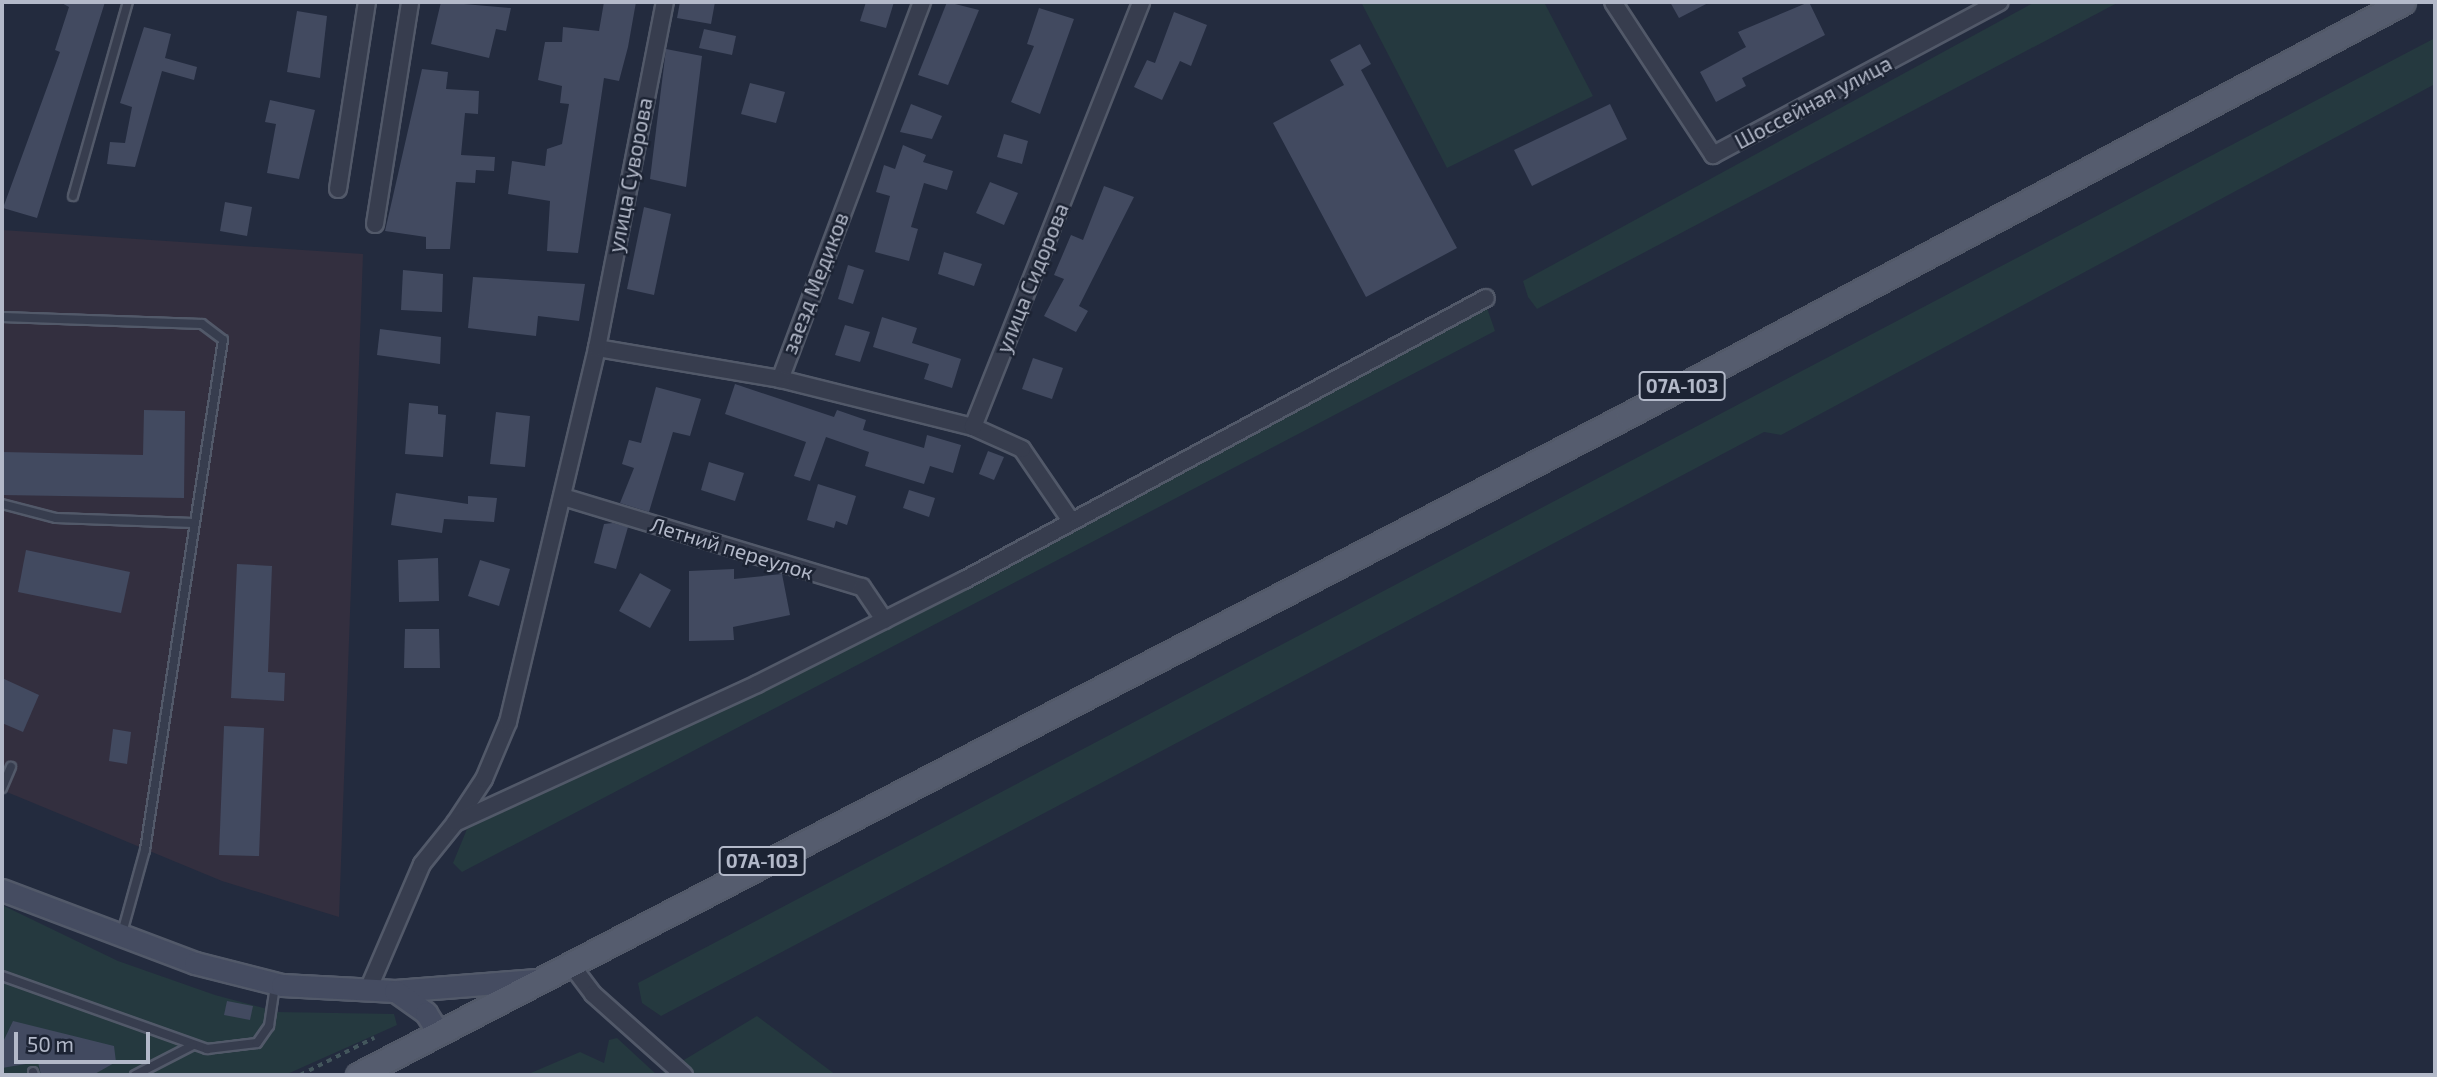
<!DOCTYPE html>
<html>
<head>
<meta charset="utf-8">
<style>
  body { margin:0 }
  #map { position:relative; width:2437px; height:1077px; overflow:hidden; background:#232b3e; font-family:"Exo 2",sans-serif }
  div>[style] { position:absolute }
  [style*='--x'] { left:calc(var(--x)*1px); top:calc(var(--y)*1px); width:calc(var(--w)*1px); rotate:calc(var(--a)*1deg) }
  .medical>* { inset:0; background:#332f3f }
  .green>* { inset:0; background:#25393f }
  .building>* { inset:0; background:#424a60 }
  .path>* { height:3.5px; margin-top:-1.75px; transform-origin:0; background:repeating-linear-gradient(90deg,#43565c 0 5px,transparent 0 10px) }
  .roads { filter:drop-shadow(2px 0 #525969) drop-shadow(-2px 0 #525969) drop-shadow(0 2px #525969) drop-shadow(0 -2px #525969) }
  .lane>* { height:8px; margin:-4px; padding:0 4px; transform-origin:4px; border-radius:4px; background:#373d4e }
  .street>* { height:16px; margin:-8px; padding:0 8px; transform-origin:8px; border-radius:8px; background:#373d4e }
  .secondary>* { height:21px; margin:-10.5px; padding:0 10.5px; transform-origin:10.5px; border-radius:10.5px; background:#454c61 }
  .primary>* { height:23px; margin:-11.5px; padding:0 11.5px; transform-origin:11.5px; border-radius:11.5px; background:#555c6e }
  span { translate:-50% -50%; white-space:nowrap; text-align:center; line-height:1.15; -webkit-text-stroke:5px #1c2333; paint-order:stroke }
  .shield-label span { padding:2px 5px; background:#1c2333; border:2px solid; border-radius:5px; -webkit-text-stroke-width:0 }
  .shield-label { font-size:19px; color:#b3b9c9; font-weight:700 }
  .street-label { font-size:21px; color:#b3b9c9 }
  .frame { position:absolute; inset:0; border:4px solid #b3b9c9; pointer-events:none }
  .scale { position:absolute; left:14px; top:1032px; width:136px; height:32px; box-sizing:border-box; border:4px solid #b3b9c9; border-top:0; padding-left:9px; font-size:21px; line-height:24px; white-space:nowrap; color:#b3b9c9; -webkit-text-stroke:5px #1c2333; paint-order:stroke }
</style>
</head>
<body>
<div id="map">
  <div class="medical">
    <div style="clip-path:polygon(2px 230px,363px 254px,339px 917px,222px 881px,2px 790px)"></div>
  </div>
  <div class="green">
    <div style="clip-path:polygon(1361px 2px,1544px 2px,1593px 96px,1447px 168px)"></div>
    <div style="clip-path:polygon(2035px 2px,2119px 2px,1537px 309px,1528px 297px,1523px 281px)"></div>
    <div style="clip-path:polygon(2435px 38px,2435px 84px,1781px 435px,1764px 432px,661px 1016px,642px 1003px,638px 983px)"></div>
    <div style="clip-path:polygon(1486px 305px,1495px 331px,462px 872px,453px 863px,467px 829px,760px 689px)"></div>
    <div style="clip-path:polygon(2px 905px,118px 961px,215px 995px,278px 1012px,394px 1014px,397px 1025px,285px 1075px,2px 1075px)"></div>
    <div style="clip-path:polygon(757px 1016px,836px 1075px,659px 1075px)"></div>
    <div style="clip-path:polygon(617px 1038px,657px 1075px,526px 1075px,580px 1052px,604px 1063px,609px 1040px)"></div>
  </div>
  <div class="building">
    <div style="clip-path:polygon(60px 2px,105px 2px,37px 218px,3px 208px,60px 52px,55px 50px,69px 7px)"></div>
    <div style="clip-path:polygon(441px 2px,511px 8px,506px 31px,496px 29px,489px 58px,431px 44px)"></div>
    <div style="clip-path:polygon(604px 2px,636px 2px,628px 47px,619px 81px,604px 78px,578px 253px,547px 251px,550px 201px,508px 194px,512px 161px,545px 166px,547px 149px,562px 144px,569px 104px,560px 103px,562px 86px,538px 80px,545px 42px,562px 42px,563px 27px,599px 31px)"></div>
    <div style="clip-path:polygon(680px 2px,715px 2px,711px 24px,677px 18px)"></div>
    <div style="clip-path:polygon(866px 2px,894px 2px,886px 28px,860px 21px)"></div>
    <div style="clip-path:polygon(947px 2px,979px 10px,948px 85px,918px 75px)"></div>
    <div style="clip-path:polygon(1670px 2px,1710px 2px,1679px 18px)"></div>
    <div style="clip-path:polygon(1809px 2px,1825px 35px,1742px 78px,1746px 86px,1716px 102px,1700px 72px,1746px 47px,1738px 32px)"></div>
    <div style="clip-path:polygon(1039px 8px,1074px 19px,1040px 114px,1011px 102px,1034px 46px,1027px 44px)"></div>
    <div style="clip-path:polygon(297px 11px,327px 16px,320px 78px,287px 72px)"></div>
    <div style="clip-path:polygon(1174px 12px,1207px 25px,1191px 66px,1180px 61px,1162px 100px,1134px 87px,1147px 60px,1155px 63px)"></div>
    <div style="clip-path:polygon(144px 27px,171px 34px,165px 58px,197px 67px,194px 80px,162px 71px,135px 167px,107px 164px,110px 142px,125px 143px,132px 107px,120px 103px)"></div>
    <div style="clip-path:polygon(704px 29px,736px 36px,732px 55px,699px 48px)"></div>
    <div style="clip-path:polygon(1360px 44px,1371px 64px,1361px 70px,1457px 248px,1366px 297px,1273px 123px,1344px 85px,1330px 60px)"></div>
    <div style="clip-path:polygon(666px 49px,702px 56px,686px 187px,650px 179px)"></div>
    <div style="clip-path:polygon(422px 69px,448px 72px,446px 89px,479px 91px,478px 114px,465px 113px,461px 155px,495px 157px,494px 171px,476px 170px,475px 183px,456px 182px,450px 249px,426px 249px,426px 237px,385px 231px)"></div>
    <div style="clip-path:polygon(750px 83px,785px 92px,776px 123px,741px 114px)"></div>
    <div style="clip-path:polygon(270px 100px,315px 110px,299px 179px,267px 173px,276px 124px,265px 122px)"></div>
    <div style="clip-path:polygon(911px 104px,942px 116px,932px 139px,900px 132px)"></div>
    <div style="clip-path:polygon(1610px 104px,1627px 139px,1532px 186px,1514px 150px)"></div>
    <div style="clip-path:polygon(1004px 134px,1028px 141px,1022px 164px,997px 157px)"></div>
    <div style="clip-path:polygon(903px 145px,926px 155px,923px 162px,953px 171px,947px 190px,924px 183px,911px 227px,918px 229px,909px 261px,875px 252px,890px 196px,876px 192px,884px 165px,895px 169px)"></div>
    <div style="clip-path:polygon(990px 182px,1018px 193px,1004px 225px,976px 213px)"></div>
    <div style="clip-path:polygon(1104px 186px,1134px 197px,1079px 306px,1088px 311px,1076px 332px,1044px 316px,1064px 279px,1054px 275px,1071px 235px,1083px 240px)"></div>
    <div style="clip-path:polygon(225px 202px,252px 207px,247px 236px,220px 231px)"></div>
    <div style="clip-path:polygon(644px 207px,671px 214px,654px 295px,627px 289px)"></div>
    <div style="clip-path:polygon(944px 252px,982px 264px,974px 286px,938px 274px)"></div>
    <div style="clip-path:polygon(848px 265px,864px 270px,853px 304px,838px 299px)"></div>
    <div style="clip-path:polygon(403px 270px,443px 274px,442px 312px,401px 310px)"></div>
    <div style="clip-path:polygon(473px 277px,585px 284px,579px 321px,538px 316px,536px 336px,468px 328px)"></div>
    <div style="clip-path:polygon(882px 317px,917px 328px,912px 343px,961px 359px,952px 388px,924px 379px,929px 364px,873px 347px)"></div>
    <div style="clip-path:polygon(845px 325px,870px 332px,860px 362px,835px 355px)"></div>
    <div style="clip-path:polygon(380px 329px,441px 337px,440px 364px,377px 355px)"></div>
    <div style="clip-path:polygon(1033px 358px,1063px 368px,1052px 399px,1022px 389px)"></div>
    <div style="clip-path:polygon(735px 384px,834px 417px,837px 410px,866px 420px,863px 430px,924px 448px,927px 435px,961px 445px,953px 473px,930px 466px,924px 484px,865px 466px,869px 452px,826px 437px,810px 481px,794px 476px,806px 442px,725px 414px)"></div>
    <div style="clip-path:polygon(656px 387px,701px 399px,690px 436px,673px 432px,649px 512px,620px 503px,634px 468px,622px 464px,629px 440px,641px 443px)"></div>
    <div style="clip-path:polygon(409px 403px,438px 406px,438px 414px,446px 415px,443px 457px,405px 454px)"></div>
    <div style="clip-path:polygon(144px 410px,185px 411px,184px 498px,2px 495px,2px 452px,143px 455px)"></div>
    <div style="clip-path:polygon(496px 412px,530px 416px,525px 467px,490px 464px)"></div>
    <div style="clip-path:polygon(988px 451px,1004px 457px,994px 480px,979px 474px)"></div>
    <div style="clip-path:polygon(709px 462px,744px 473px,735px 501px,701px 490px)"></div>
    <div style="clip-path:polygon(818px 484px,856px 496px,847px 525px,836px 521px,834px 528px,807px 520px)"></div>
    <div style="clip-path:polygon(909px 490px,935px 498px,929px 517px,903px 508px)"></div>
    <div style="clip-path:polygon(396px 493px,468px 504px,468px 496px,497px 498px,494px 522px,444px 519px,442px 533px,391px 525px)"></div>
    <div style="clip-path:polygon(613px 523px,628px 527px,616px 569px,594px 563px,604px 524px)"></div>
    <div style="clip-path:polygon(26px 550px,130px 572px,121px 613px,18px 592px)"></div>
    <div style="clip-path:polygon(438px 558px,439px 601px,399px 602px,398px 560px)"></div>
    <div style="clip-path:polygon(480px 560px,510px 569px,499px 606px,468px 596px)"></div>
    <div style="clip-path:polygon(237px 564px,272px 566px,268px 672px,285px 673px,284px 701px,231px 698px)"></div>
    <div style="clip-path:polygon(734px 569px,734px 579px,782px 574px,790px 615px,733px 627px,734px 640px,689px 641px,689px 571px)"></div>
    <div style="clip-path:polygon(640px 573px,671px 590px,650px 628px,619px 611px)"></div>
    <div style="clip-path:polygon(405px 629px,439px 629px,440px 668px,404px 668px)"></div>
    <div style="clip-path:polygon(2px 678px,39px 695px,23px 732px,2px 723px)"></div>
    <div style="clip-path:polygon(224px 726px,264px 728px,259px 856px,219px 855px)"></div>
    <div style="clip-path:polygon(113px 729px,131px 732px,127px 764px,109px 761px)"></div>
    <div style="clip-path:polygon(227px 1001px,253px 1006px,250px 1020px,224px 1015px)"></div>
    <div style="clip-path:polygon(13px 1021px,114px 1046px,116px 1062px,93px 1075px,41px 1075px,38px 1062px,2px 1068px,2px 1044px)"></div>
  </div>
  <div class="path">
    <div style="--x:300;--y:1075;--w:83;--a:-26.6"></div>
  </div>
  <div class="roads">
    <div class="lane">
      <div style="--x:73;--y:196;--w:202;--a:-74.2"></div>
      <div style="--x:2;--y:317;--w:200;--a:2"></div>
      <div style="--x:202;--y:324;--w:26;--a:37"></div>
      <div style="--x:223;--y:340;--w:516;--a:98.7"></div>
      <div style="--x:145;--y:850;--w:86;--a:105.5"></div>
      <div style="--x:2;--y:504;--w:56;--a:14.5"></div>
      <div style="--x:56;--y:518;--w:137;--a:2.1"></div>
      <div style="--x:2;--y:788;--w:23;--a:-67"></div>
      <div style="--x:2;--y:976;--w:218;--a:19.6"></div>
      <div style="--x:207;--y:1049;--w:50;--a:-6.8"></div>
      <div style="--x:257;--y:1043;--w:21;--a:-55"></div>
      <div style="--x:269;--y:1026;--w:40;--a:-81.5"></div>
      <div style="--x:33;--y:1072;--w:3;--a:72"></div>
      <div style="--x:135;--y:1075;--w:65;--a:-27.3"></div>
    </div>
    <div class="street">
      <div style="--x:922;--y:2;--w:403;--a:110.6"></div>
      <div style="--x:780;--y:379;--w:199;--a:14"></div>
      <div style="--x:1613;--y:2;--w:183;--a:56.8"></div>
      <div style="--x:1713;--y:155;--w:325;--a:-28.1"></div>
      <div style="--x:338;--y:189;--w:189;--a:-81.2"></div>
      <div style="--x:375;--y:224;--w:225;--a:-81"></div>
      <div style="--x:597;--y:348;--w:186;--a:9.6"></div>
      <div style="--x:563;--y:497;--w:312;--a:16.8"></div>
      <div style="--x:862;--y:587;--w:40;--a:56"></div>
      <div style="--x:1069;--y:518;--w:83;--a:-124.3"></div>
      <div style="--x:1022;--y:449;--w:54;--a:-155.8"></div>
      <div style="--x:973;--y:427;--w:457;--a:-68.4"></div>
      <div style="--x:455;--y:823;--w:53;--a:-56.6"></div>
      <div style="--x:484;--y:779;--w:62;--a:-67.2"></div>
      <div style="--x:508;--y:722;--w:384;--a:-76.6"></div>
      <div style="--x:597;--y:348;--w:353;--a:-78.9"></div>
      <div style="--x:569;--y:962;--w:40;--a:53"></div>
      <div style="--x:593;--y:994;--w:122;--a:41.7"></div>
      <div style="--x:368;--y:990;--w:137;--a:-66.8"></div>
      <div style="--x:422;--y:864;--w:53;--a:-51.2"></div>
      <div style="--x:455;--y:823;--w:332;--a:-24.7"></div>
      <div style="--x:757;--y:684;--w:232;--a:-26.7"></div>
      <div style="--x:964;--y:580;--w:593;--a:-28.38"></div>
    </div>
    <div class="secondary">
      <div style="--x:2;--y:890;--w:206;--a:20.7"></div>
      <div style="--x:195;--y:963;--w:90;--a:14.2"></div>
      <div style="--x:282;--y:985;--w:113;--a:3"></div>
      <div style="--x:395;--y:991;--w:139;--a:-4.5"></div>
      <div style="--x:395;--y:991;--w:38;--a:35"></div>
      <div style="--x:426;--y:1013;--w:22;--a:58"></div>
    </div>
    <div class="primary">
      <div style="--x:358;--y:1075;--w:1431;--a:-27.46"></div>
      <div style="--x:1628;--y:415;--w:878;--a:-28.05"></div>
    </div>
  </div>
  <div class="shield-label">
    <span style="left:1682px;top:386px">07А-103</span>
    <span style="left:762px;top:861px">07А-103</span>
  </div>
  <div class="street-label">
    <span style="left:1813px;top:102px;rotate:-28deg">Шоссейная улица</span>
    <span style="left:630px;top:175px;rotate:-79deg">улица Суворова</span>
    <span style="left:1032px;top:278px;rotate:-68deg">улица Сидорова</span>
    <span style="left:815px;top:283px;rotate:-69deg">заезд Медиков</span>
    <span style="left:732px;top:548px;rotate:17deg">Летний переулок</span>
  </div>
  <div class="frame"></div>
  <div class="scale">50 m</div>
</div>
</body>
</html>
